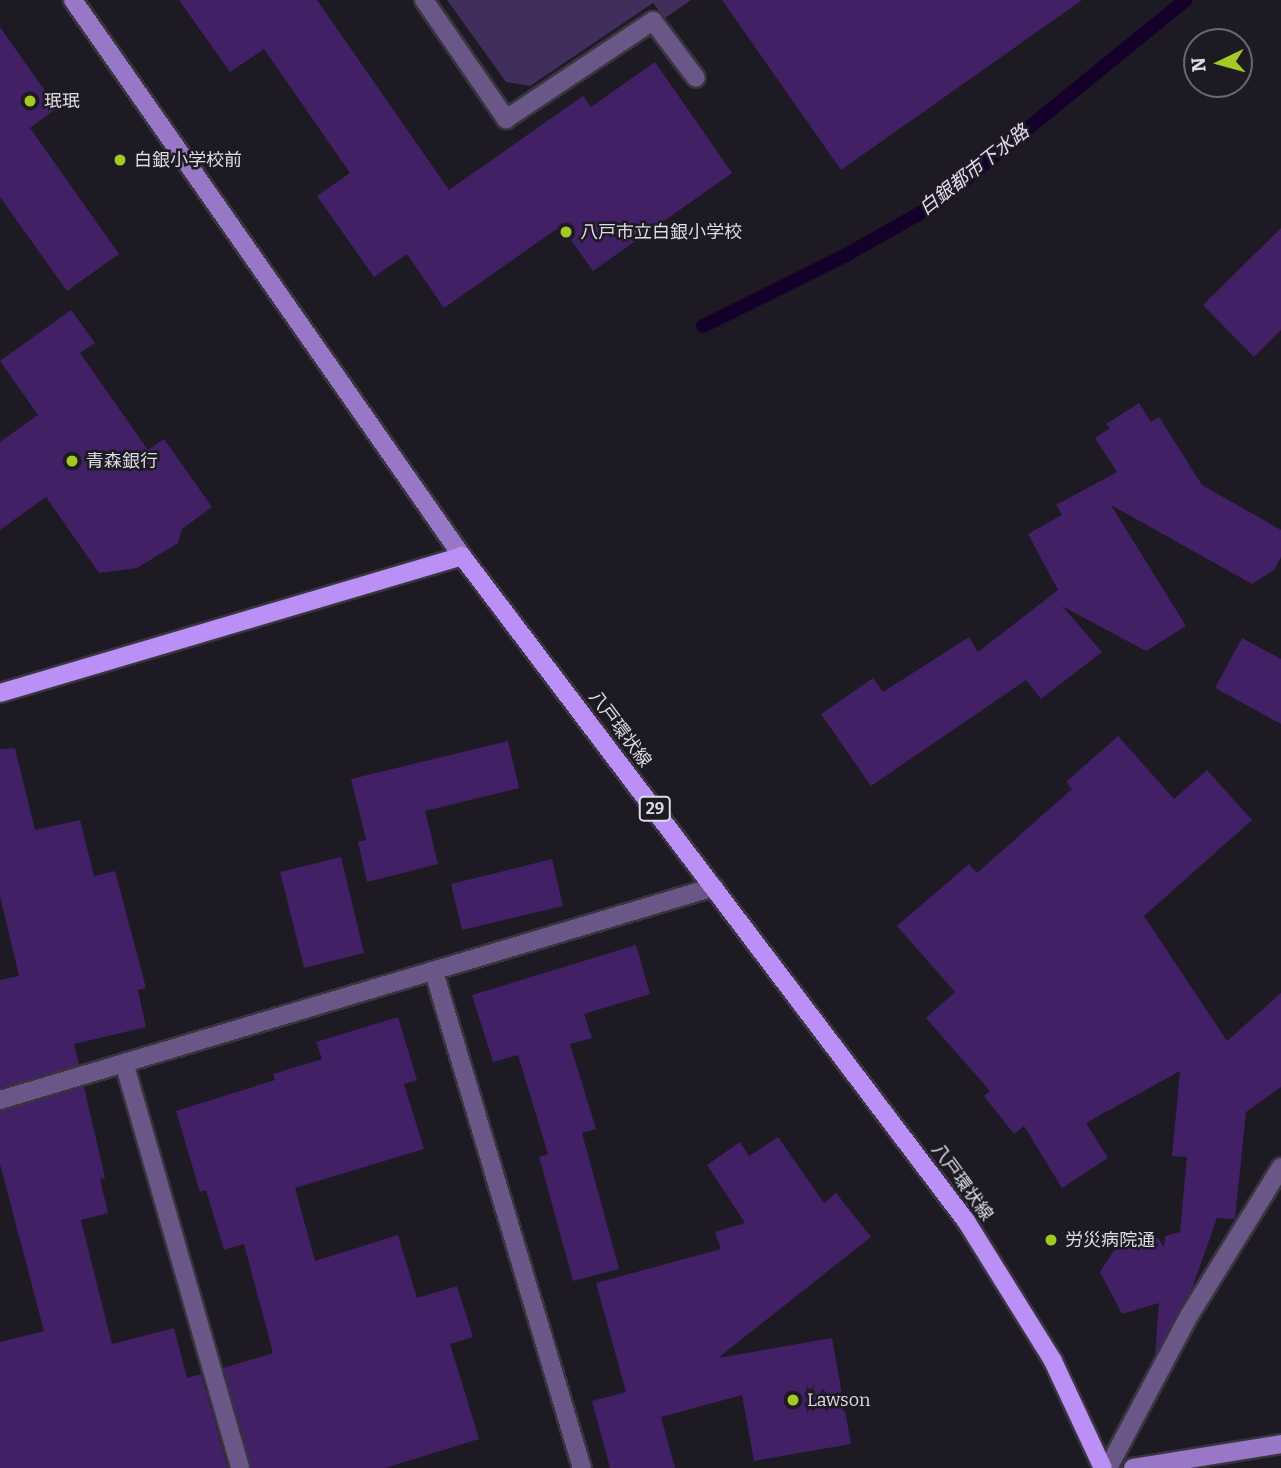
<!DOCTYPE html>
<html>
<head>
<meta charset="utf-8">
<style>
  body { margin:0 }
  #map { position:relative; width:1281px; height:1468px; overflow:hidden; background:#1d1a23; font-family:Bitter,"Noto Sans JP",serif }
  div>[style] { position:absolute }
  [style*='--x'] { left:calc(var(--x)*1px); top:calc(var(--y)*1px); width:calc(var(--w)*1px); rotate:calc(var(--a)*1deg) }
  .green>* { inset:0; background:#422e5c }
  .stream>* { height:14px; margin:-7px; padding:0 7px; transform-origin:7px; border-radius:7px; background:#14002a }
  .building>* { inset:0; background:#412065 }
  .roads { filter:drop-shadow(2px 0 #38353e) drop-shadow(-2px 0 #38353e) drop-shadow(0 2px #38353e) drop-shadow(0 -2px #38353e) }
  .lane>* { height:18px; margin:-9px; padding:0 9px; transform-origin:9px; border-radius:9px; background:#6a5687 }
  .street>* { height:18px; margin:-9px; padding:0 9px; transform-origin:9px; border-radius:9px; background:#6a5687 }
  .secondary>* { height:18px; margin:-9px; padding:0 9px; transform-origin:9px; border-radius:9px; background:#9877c6 }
  .primary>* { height:18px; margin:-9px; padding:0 9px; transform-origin:9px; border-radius:9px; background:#bb90f6 }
  .dots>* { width:19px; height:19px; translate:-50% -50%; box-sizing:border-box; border:4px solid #1d1a23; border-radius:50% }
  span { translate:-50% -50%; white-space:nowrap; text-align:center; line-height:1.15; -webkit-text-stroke:5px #1d1a23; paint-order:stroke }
  .shield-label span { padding:2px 5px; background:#1d1a23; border:2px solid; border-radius:5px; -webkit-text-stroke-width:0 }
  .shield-label { font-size:16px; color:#dedce3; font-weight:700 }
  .poi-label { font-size:18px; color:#dedce3 }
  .left { translate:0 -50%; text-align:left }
  .street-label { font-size:18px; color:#dedce3 }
  .water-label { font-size:19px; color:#e3dbf0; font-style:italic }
  .north { position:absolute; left:1183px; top:28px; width:70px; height:70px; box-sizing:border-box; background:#1d1a23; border:2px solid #6a6870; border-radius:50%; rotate:265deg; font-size:19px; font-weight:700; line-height:28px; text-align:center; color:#dedce3 }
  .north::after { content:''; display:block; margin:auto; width:24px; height:32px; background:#a4c824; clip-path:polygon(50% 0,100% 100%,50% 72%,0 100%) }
</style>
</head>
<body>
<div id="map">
  <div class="green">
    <div style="clip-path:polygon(447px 0,691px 0,665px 18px,653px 3px,530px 86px,506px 82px)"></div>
  </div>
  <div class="stream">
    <div style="--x:703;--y:326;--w:160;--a:-26.4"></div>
    <div style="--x:846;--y:255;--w:98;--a:-29.5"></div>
    <div style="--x:931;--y:207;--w:328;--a:-39.1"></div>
  </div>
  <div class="building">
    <div style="clip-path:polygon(179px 0,317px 0,449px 190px,583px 96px,591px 107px,655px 62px,732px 173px,593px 271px,561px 226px,444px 308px,407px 254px,374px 277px,317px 196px,350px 173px,264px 49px,230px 72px)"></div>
    <div style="clip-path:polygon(722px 0,1082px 0,841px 170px)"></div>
    <div style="clip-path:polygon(0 27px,57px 108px,30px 128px,119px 254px,67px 291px,0 197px)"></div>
    <div style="clip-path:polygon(1281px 228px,1281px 330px,1254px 357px,1203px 305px)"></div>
    <div style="clip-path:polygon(71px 310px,95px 343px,80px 353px,148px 450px,164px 439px,212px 507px,182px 529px,178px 543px,137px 568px,99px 573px,46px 497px,0 530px,0 442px,38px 415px,0 361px)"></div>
    <div style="clip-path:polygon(1139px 403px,1151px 422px,1159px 417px,1202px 485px,1281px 530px,1281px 557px,1274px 570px,1252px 584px,1111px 505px,1186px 626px,1146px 651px,1062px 606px,1102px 652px,1041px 699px,1026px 680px,871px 786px,821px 714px,873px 678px,883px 692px,969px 637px,978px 652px,1058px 590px,1028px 534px,1062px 515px,1056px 505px,1117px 472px,1095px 438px,1110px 428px,1106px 424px)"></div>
    <div style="clip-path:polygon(1242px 638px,1281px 659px,1281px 724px,1215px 688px)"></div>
    <div style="clip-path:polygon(1118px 736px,1174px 799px,1207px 770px,1252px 820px,1144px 916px,1227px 1041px,1281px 993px,1281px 1087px,1246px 1112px,1235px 1219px,1217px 1218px,1191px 1291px,1155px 1355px,1159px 1303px,1122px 1314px,1100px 1272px,1114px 1250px,1158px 1238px,1164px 1247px,1165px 1236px,1180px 1232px,1187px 1157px,1172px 1156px,1180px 1071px,1086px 1123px,1108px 1158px,1062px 1188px,1024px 1126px,1014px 1134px,984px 1096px,990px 1091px,926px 1018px,955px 992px,897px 926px,969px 864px,977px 873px,1072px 789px,1066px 782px)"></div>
    <div style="clip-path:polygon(508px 741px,519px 788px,425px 811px,438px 864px,367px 882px,358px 842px,366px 840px,351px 779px)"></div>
    <div style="clip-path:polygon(15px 748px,35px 830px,80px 820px,94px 876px,115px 871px,146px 988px,138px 990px,146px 1027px,74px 1044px,79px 1065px,0 1088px,0 980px,19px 976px,0 896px,0 749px)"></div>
    <div style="clip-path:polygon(341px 857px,364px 953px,304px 968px,280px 872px)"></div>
    <div style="clip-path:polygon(552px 859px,563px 906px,462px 930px,451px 884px)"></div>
    <div style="clip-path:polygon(636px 945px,650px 994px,584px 1014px,592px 1038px,570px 1044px,596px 1129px,582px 1133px,619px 1269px,573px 1281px,539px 1157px,548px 1154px,518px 1055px,493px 1062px,472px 995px)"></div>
    <div style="clip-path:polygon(398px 1017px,417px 1080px,404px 1084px,424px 1149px,295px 1188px,315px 1261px,398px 1235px,417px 1298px,457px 1286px,473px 1337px,450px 1344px,479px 1439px,385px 1468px,251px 1468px,223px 1368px,273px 1353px,244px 1244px,224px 1250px,206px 1190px,200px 1192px,176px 1111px,275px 1080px,273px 1074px,322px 1059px,316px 1042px)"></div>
    <div style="clip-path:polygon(84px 1087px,105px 1178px,100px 1179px,108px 1213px,81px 1220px,112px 1344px,174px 1328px,187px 1378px,201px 1374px,228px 1468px,0 1468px,0 1342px,44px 1331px,0 1164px,0 1111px)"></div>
    <div style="clip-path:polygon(778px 1137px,824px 1203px,836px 1193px,871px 1237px,718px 1358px,832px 1338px,851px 1444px,754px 1461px,742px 1395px,661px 1417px,675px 1468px,610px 1468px,592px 1401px,626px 1392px,596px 1283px,721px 1249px,715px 1232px,745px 1223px,707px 1165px,740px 1142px,749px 1156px)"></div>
  </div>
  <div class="roads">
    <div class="lane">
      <div style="--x:424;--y:0;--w:145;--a:55.4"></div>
      <div style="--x:506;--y:119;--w:177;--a:-33.7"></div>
      <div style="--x:653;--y:21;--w:71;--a:53"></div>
    </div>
    <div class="street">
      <div style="--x:434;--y:972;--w:518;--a:73.39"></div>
      <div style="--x:125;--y:1066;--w:418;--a:74"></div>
      <div style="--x:0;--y:1100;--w:745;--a:-16.61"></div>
      <div style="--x:1108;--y:1468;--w:174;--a:-62"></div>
      <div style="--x:1190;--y:1314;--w:173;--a:-58.2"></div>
    </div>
    <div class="secondary">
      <div style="--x:73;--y:0;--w:679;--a:55.02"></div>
      <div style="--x:1133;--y:1468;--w:150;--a:-9.2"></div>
    </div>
    <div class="primary">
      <div style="--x:0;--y:693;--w:482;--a:-16.5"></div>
      <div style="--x:462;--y:556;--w:834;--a:52.84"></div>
      <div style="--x:966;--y:1221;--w:165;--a:58.1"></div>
      <div style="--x:1053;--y:1361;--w:118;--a:65"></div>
    </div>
  </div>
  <div class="dots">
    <div style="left:30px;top:101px;background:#a4c824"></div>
    <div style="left:120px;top:160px;background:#a4c824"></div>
    <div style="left:566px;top:232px;background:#a4c824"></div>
    <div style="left:72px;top:461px;background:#a4c824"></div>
    <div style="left:1051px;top:1240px;background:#a4c824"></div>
    <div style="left:793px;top:1400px;background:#a4c824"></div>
  </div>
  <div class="shield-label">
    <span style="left:655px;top:809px">29</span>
  </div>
  <div class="poi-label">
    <span class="left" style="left:44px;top:101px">珉珉</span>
    <span class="left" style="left:134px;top:160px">白銀小学校前</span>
    <span class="left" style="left:580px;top:232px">八戸市立白銀小学校</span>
    <span class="left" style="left:86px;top:461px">青森銀行</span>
    <span class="left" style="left:1065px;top:1240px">労災病院通</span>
    <span class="left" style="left:807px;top:1400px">Lawson</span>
  </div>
  <div class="street-label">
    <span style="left:620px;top:729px;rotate:53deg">八戸環状線</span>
    <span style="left:962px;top:1182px;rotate:54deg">八戸環状線</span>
  </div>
  <div class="water-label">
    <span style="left:974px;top:170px;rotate:-38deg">白銀都市下水路</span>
  </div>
  <div class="north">N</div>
</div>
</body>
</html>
